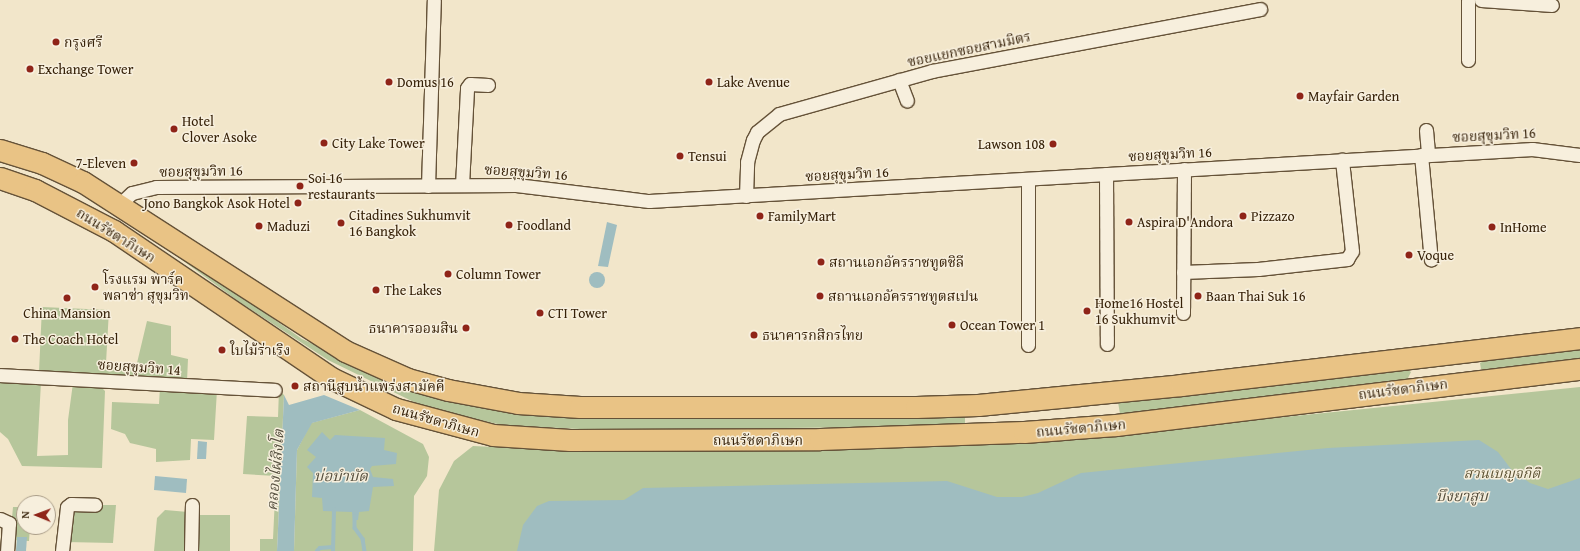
<!DOCTYPE html>
<html>
<head>
<meta charset="utf-8">
<style>
  body { margin:0 }
  #map { position:relative; width:1580px; height:551px; overflow:hidden; background:#f2e6ca; font-family:"Gentium Book Plus","Noto Serif Thai",serif }
  div>[style] { position:absolute }
  [style*='--x'] { left:calc(var(--x)*1px); top:calc(var(--y)*1px); width:calc(var(--w)*1px); rotate:calc(var(--a)*1deg) }
  .green>* { inset:0; background:#b6c69b }
  .water>* { inset:0; background:#9fbdc0 }
  .round { border-radius:50% }
  .stream>* { height:3.5px; margin:-1.75px; padding:0 1.75px; transform-origin:1.75px; border-radius:1.75px; background:#9fbdc0 }
  .roads { filter:drop-shadow(1px 0 #655238) drop-shadow(-1px 0 #655238) drop-shadow(0 1px #655238) drop-shadow(0 -1px #655238) }
  .street>* { height:13px; margin:-6.5px; padding:0 6.5px; transform-origin:6.5px; border-radius:6.5px; background:#f7efdd }
  .primary>* { height:21px; margin:-10.5px; padding:0 10.5px; transform-origin:10.5px; border-radius:10.5px; background:#e9c385 }
  .dots>* { width:11px; height:11px; translate:-50% -50%; box-sizing:border-box; border:2px solid #f7efdd; border-radius:50% }
  span { translate:-50% -50%; white-space:nowrap; text-align:center; line-height:1.15; -webkit-text-stroke:3px #f7efdd; paint-order:stroke }
  .poi-label { font-size:14px; color:#362108 }
  .left { translate:0 -50%; text-align:left }
  .right { translate:-100% -50%; text-align:right }
  .street-label { font-size:14px; color:#362108 }
  .park-label { font-size:14px; color:#5c5334; font-style:italic }
  .water-label { font-size:15px; color:#56503f; font-style:italic }
  .north { position:absolute; left:16px; top:495px; width:40px; height:40px; box-sizing:border-box; background:#f7efdd; border:1px solid #aa9d88; border-radius:50%; rotate:271deg; font-size:11px; font-weight:700; line-height:16px; text-align:center; color:#362108 }
  .north::after { content:''; display:block; margin:auto; width:14px; height:18px; background:#8f2418; clip-path:polygon(50% 0,100% 100%,50% 72%,0 100%) }
</style>
</head>
<body>
<div id="map">
  <div class="green">
    <div style="clip-path:polygon(148px 235px,193px 262px,302px 339px,417px 391px,469px 405px,507px 413px,592px 419px,965px 413px,965px 426px,597px 430px,502px 425px,458px 415px,422px 406px,328px 360px,238px 301px)"></div>
    <div style="clip-path:polygon(42px 307px,109px 310px,106px 363px,137px 363px,147px 321px,171px 326px,171px 355px,188px 359px,187px 381px,39px 372px)"></div>
    <div style="clip-path:polygon(1580px 349px,1580px 359px,1484px 370px,1481px 369px,1480px 363px,1484px 361px)"></div>
    <div style="clip-path:polygon(1408px 370px,1411px 372px,1407px 380px,1120px 414px,1118px 402px)"></div>
    <div style="clip-path:polygon(0 380px,41px 382px,37px 456px,68px 455px,68px 420px,73px 383px,99px 385px,105px 391px,102px 468px,22px 466px,8px 439px,0 432px)"></div>
    <div style="clip-path:polygon(160px 387px,217px 390px,214px 440px,191px 439px,190px 460px,156px 462px,156px 449px,130px 443px,125px 434px,111px 429px,112px 402px,159px 404px)"></div>
    <div style="clip-path:polygon(1580px 387px,1580px 551px,434px 551px,439px 490px,454px 461px,473px 446px,600px 452px,939px 447px,1126px 433px)"></div>
    <div style="clip-path:polygon(279px 390px,284px 395px,277px 551px,260px 551px,260px 539px,273px 539px,276px 476px,243px 474px,247px 416px,278px 417px)"></div>
    <div style="clip-path:polygon(360px 410px,423px 444px,429px 457px,427px 476px,414px 496px,413px 551px,294px 551px,297px 450px,311px 423px)"></div>
    <div style="clip-path:polygon(100px 505px,116px 505px,113px 543px,66px 542px,68px 511px)"></div>
    <div style="clip-path:polygon(13px 507px,24px 507px,24px 527px,30px 527px,29px 541px,10px 540px)"></div>
    <div style="clip-path:polygon(165px 510px,188px 512px,185px 551px,154px 551px,157px 518px)"></div>
    <div style="clip-path:polygon(198px 515px,230px 515px,230px 551px,196px 551px)"></div>
  </div>
  <div class="water">
    <div style="clip-path:polygon(607px 222px,617px 225px,608px 267px,598px 266px)"></div>
    <div class="round" style="left:589px;top:272px;width:16px;height:16px"></div>
    <div style="clip-path:polygon(284px 395px,289px 405px,324px 395px,360px 410px,312px 423px,297px 450px,294px 551px,277px 551px)"></div>
    <div style="clip-path:polygon(322px 432px,330px 440px,335px 435px,385px 438px,384px 450px,397px 453px,396px 464px,372px 466px,370px 469px,373px 477px,393px 479px,394px 486px,373px 487px,369px 511px,359px 512px,358px 520px,353px 520px,352px 512px,323px 511px,322px 498px,312px 497px,313px 473px,307px 467px,316px 457px,307px 450px)"></div>
    <div style="clip-path:polygon(1479px 440px,1498px 452px,1511px 469px,1530px 483px,1548px 489px,1580px 478px,1580px 551px,517px 551px,523px 525px,537px 506px,549px 501px,624px 500px,643px 488px,947px 481px,997px 497px,1022px 497px,1038px 493px,1081px 473px,1328px 448px)"></div>
    <div style="clip-path:polygon(198px 441px,207px 442px,206px 459px,197px 459px)"></div>
    <div style="clip-path:polygon(155px 476px,187px 479px,186px 493px,154px 490px)"></div>
    <div style="clip-path:polygon(17px 537px,27px 537px,26px 551px,16px 551px)"></div>
  </div>
  <div class="stream">
    <div style="--x:355;--y:516;--w:12;--a:90"></div>
    <div style="--x:355;--y:528;--w:14;--a:54"></div>
    <div style="--x:363;--y:539;--w:12;--a:81"></div>
    <div style="--x:317;--y:551;--w:4;--a:-45"></div>
    <div style="--x:320;--y:548;--w:13;--a:-4"></div>
    <div style="--x:333;--y:551;--w:41;--a:-88.6"></div>
  </div>
  <div class="roads">
    <div class="street">
      <div style="--x:1468;--y:0;--w:60;--a:90"></div>
      <div style="--x:1481;--y:0;--w:71;--a:4"></div>
      <div style="--x:899;--y:80;--w:22;--a:69"></div>
      <div style="--x:1426;--y:130;--w:25;--a:85"></div>
      <div style="--x:1421;--y:155;--w:105;--a:84.6"></div>
      <div style="--x:1106;--y:174;--w:170;--a:89.7"></div>
      <div style="--x:1028;--y:179;--w:166;--a:90"></div>
      <div style="--x:462;--y:185;--w:97;--a:-87"></div>
      <div style="--x:467;--y:88;--w:5;--a:-53"></div>
      <div style="--x:470;--y:84;--w:18;--a:3"></div>
      <div style="--x:428;--y:186;--w:186;--a:-88.2"></div>
      <div style="--x:746;--y:196;--w:34;--a:-88"></div>
      <div style="--x:747;--y:162;--w:23;--a:-75"></div>
      <div style="--x:753;--y:140;--w:9;--a:-63"></div>
      <div style="--x:757;--y:132;--w:28;--a:-39"></div>
      <div style="--x:779;--y:114;--w:159;--a:-15.7"></div>
      <div style="--x:932;--y:71;--w:334;--a:-10.7"></div>
      <div style="--x:120;--y:204;--w:16;--a:-43"></div>
      <div style="--x:132;--y:193;--w:25;--a:-14"></div>
      <div style="--x:156;--y:187;--w:360;--a:-0.3"></div>
      <div style="--x:516;--y:185;--w:134;--a:6.9"></div>
      <div style="--x:649;--y:201;--w:885;--a:-3.37"></div>
      <div style="--x:1532;--y:149;--w:48;--a:7.1"></div>
      <div style="--x:1183;--y:272;--w:75;--a:-2.3"></div>
      <div style="--x:1258;--y:269;--w:90;--a:-6.4"></div>
      <div style="--x:1347;--y:259;--w:9;--a:-58"></div>
      <div style="--x:1352;--y:251;--w:92;--a:-96.3"></div>
      <div style="--x:1183;--y:313;--w:144;--a:-89.6"></div>
      <div style="--x:0;--y:375;--w:275;--a:3.1"></div>
      <div style="--x:0;--y:519;--w:10;--a:24"></div>
      <div style="--x:9;--y:523;--w:28;--a:94"></div>
      <div style="--x:62;--y:551;--w:44;--a:-83.5"></div>
      <div style="--x:67;--y:507;--w:5;--a:-37"></div>
      <div style="--x:71;--y:504;--w:24;--a:2"></div>
      <div style="--x:191;--y:551;--w:46;--a:-88.8"></div>
    </div>
    <div class="primary">
      <div style="--x:0;--y:150;--w:44;--a:17.2"></div>
      <div style="--x:42;--y:163;--w:45;--a:24.9"></div>
      <div style="--x:83;--y:182;--w:312;--a:32.8"></div>
      <div style="--x:345;--y:351;--w:69;--a:24"></div>
      <div style="--x:408;--y:379;--w:41;--a:15.4"></div>
      <div style="--x:448;--y:390;--w:71;--a:10.5"></div>
      <div style="--x:518;--y:403;--w:62;--a:3.7"></div>
      <div style="--x:580;--y:407;--w:336;--a:0"></div>
      <div style="--x:916;--y:407;--w:62;--a:-1.8"></div>
      <div style="--x:978;--y:405;--w:204;--a:-5.6"></div>
      <div style="--x:1181;--y:385;--w:402;--a:-6.7"></div>
      <div style="--x:0;--y:178;--w:37;--a:19"></div>
      <div style="--x:35;--y:190;--w:89;--a:27.4"></div>
      <div style="--x:114;--y:231;--w:262;--a:34.1"></div>
      <div style="--x:331;--y:378;--w:72;--a:25.5"></div>
      <div style="--x:396;--y:409;--w:100;--a:15"></div>
      <div style="--x:493;--y:435;--w:77;--a:3.7"></div>
      <div style="--x:570;--y:440;--w:250;--a:-0.2"></div>
      <div style="--x:820;--y:439;--w:204;--a:-2"></div>
      <div style="--x:1024;--y:432;--w:92;--a:-4.4"></div>
      <div style="--x:1116;--y:425;--w:467;--a:-6.9"></div>
    </div>
  </div>
  <div class="dots">
    <div style="left:56px;top:42px;background:#8f2418"></div>
    <div style="left:30px;top:69px;background:#8f2418"></div>
    <div style="left:389px;top:82px;background:#8f2418"></div>
    <div style="left:709px;top:82px;background:#8f2418"></div>
    <div style="left:1300px;top:96px;background:#8f2418"></div>
    <div style="left:174px;top:129px;background:#8f2418"></div>
    <div style="left:324px;top:143px;background:#8f2418"></div>
    <div style="left:1053px;top:144px;background:#8f2418"></div>
    <div style="left:680px;top:156px;background:#8f2418"></div>
    <div style="left:134px;top:163px;background:#8f2418"></div>
    <div style="left:300px;top:186px;background:#8f2418"></div>
    <div style="left:298px;top:203px;background:#8f2418"></div>
    <div style="left:760px;top:216px;background:#8f2418"></div>
    <div style="left:1243px;top:216px;background:#8f2418"></div>
    <div style="left:1129px;top:222px;background:#8f2418"></div>
    <div style="left:341px;top:223px;background:#8f2418"></div>
    <div style="left:509px;top:225px;background:#8f2418"></div>
    <div style="left:259px;top:226px;background:#8f2418"></div>
    <div style="left:1492px;top:227px;background:#8f2418"></div>
    <div style="left:1409px;top:255px;background:#8f2418"></div>
    <div style="left:821px;top:262px;background:#8f2418"></div>
    <div style="left:448px;top:274px;background:#8f2418"></div>
    <div style="left:95px;top:287px;background:#8f2418"></div>
    <div style="left:376px;top:290px;background:#8f2418"></div>
    <div style="left:820px;top:296px;background:#8f2418"></div>
    <div style="left:1198px;top:296px;background:#8f2418"></div>
    <div style="left:67px;top:298px;background:#8f2418"></div>
    <div style="left:1087px;top:311px;background:#8f2418"></div>
    <div style="left:540px;top:313px;background:#8f2418"></div>
    <div style="left:952px;top:325px;background:#8f2418"></div>
    <div style="left:466px;top:328px;background:#8f2418"></div>
    <div style="left:754px;top:335px;background:#8f2418"></div>
    <div style="left:15px;top:339px;background:#8f2418"></div>
    <div style="left:222px;top:350px;background:#8f2418"></div>
    <div style="left:295px;top:386px;background:#8f2418"></div>
  </div>
  <div class="poi-label">
    <span class="left" style="left:64px;top:42px">กรุงศรี</span>
    <span class="left" style="left:38px;top:69px">Exchange Tower</span>
    <span class="left" style="left:397px;top:82px">Domus 16</span>
    <span class="left" style="left:717px;top:82px">Lake Avenue</span>
    <span class="left" style="left:1308px;top:96px">Mayfair Garden</span>
    <span class="left" style="left:182px;top:129px">Hotel<br>Clover Asoke</span>
    <span class="left" style="left:332px;top:143px">City Lake Tower</span>
    <span class="right" style="left:1045px;top:144px">Lawson 108</span>
    <span class="left" style="left:688px;top:156px">Tensui</span>
    <span class="right" style="left:126px;top:163px">7-Eleven</span>
    <span class="left" style="left:308px;top:186px">Soi 16<br>restaurants</span>
    <span class="right" style="left:290px;top:203px">Jono Bangkok Asok Hotel</span>
    <span class="left" style="left:349px;top:223px">Citadines Sukhumvit<br>16 Bangkok</span>
    <span class="left" style="left:768px;top:216px">FamilyMart</span>
    <span class="left" style="left:1251px;top:216px">Pizzazo</span>
    <span class="left" style="left:1137px;top:222px">Aspira D'Andora</span>
    <span class="left" style="left:517px;top:225px">Foodland</span>
    <span class="left" style="left:267px;top:226px">Maduzi</span>
    <span class="left" style="left:1500px;top:227px">InHome</span>
    <span class="left" style="left:1417px;top:255px">Voque</span>
    <span class="left" style="left:829px;top:262px">สถานเอกอัครราชทูตชิลี</span>
    <span class="left" style="left:456px;top:274px">Column Tower</span>
    <span class="left" style="left:103px;top:287px">โรงแรม พาร์ค<br>พลาซ่า สุขุมวิท</span>
    <span class="left" style="left:384px;top:290px">The Lakes</span>
    <span class="left" style="left:828px;top:296px">สถานเอกอัครราชทูตสเปน</span>
    <span class="left" style="left:1206px;top:296px">Baan Thai Suk 16</span>
    <span class="left" style="left:1095px;top:311px">Home16 Hostel<br>16 Sukhumvit</span>
    <span style="left:67px;top:313px">China Mansion</span>
    <span class="left" style="left:548px;top:313px">CTI Tower</span>
    <span class="left" style="left:960px;top:325px">Ocean Tower 1</span>
    <span class="right" style="left:458px;top:328px">ธนาคารออมสิน</span>
    <span class="left" style="left:762px;top:335px">ธนาคารกสิกรไทย</span>
    <span class="left" style="left:23px;top:339px">The Coach Hotel</span>
    <span class="left" style="left:230px;top:350px">ใบไม้ร่าเริง</span>
    <span class="left" style="left:303px;top:386px">สถานีสูบน้ำแพร่งสามัคคี</span>
  </div>
  <div class="street-label">
    <span style="left:969px;top:49px;rotate:-12deg">ซอยแยกซอยสามมิตร</span>
    <span style="left:1494px;top:135px;rotate:-3deg">ซอยสุขุมวิท 16</span>
    <span style="left:1170px;top:154px;rotate:-3deg">ซอยสุขุมวิท 16</span>
    <span style="left:201px;top:171px;rotate:-1deg">ซอยสุขุมวิท 16</span>
    <span style="left:526px;top:172px;rotate:4deg">ซอยสุขุมวิท 16</span>
    <span style="left:847px;top:174px;rotate:-3deg">ซอยสุขุมวิท 16</span>
    <span style="left:116px;top:235px;rotate:32deg">ถนนรัชดาภิเษก</span>
    <span style="left:139px;top:367px;rotate:4deg">ซอยสุขุมวิท 14</span>
    <span style="left:1403px;top:389px;rotate:-7deg">ถนนรัชดาภิเษก</span>
    <span style="left:436px;top:420px;rotate:16deg">ถนนรัชดาภิเษก</span>
    <span style="left:1081px;top:428px;rotate:-5deg">ถนนรัชดาภิเษก</span>
    <span style="left:758px;top:440px">ถนนรัชดาภิเษก</span>
  </div>
  <div class="park-label">
    <span style="left:1502px;top:473px">สวนเบญจกิติ</span>
  </div>
  <div class="water-label">
    <span style="left:275px;top:470px;rotate:-85deg">คลองไผ่สิงโต</span>
    <span style="left:341px;top:476px">บ่อบำบัด</span>
    <span style="left:1462px;top:496px">บึงยาสูบ</span>
  </div>
  <div class="north">N</div>
</div>
</body>
</html>
